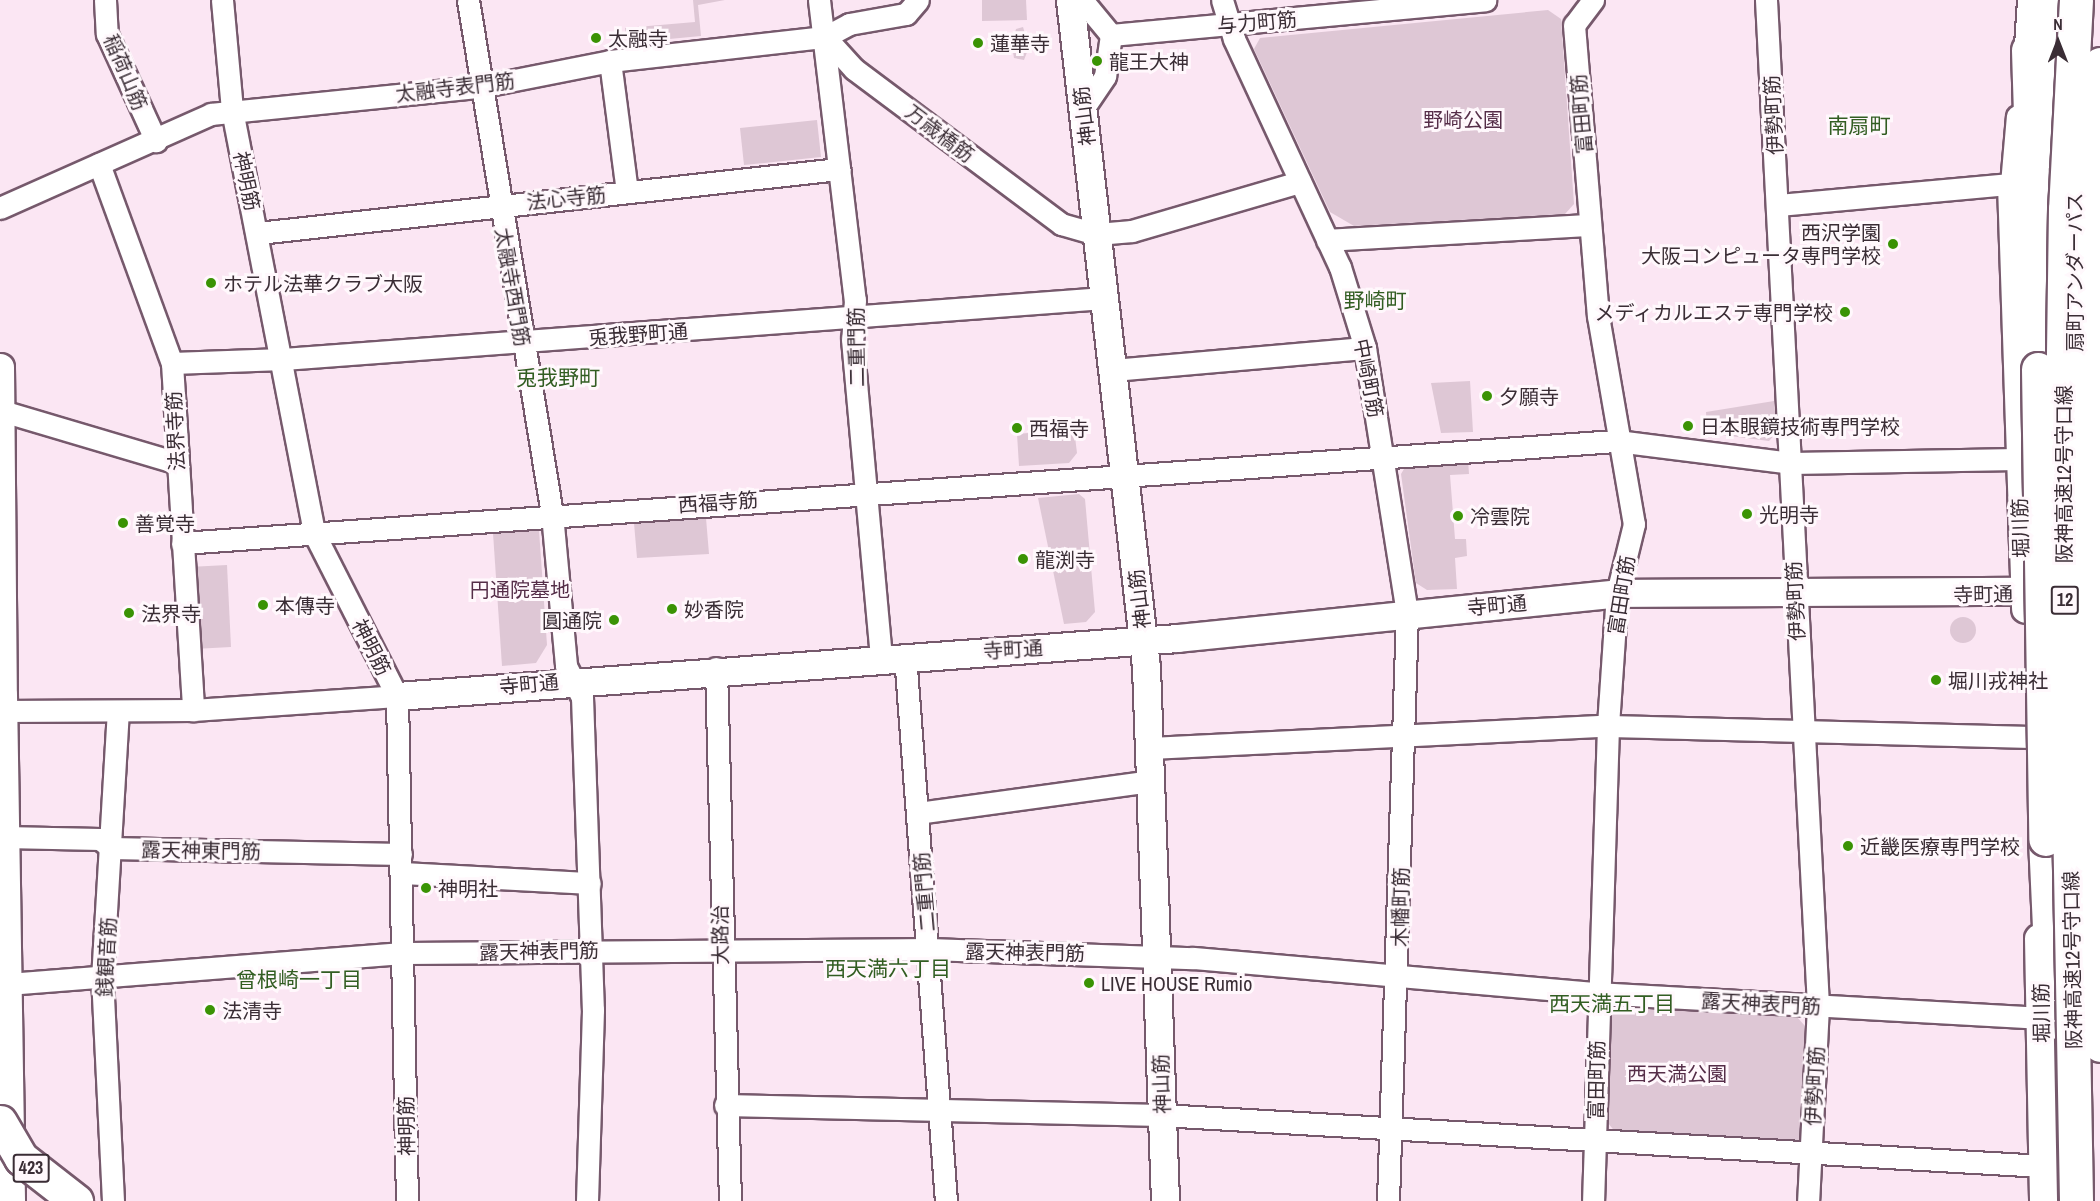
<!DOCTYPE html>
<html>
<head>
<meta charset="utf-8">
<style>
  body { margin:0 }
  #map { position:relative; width:2100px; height:1201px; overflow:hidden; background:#fbe6f3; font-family:"Archivo Narrow","Noto Sans JP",sans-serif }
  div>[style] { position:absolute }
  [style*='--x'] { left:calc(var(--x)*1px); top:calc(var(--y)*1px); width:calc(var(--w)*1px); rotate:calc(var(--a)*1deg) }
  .green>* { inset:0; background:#dec7d5 }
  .round { border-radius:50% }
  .roads { filter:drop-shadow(2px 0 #76596c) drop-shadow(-2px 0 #76596c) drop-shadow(0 2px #76596c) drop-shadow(0 -2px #76596c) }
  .minor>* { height:21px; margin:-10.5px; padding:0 10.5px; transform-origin:10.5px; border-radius:10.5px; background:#fff }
  .tertiary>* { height:27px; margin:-13.5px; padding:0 13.5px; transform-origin:13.5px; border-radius:13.5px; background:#fff }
  .trunk>* { height:33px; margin:-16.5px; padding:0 16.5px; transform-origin:16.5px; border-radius:16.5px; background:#fff }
  .motorway>* { height:33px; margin:-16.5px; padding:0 16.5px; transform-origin:16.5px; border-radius:16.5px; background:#fff }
  .bridges { filter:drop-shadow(2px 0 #76596c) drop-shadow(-2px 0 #76596c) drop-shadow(0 2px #76596c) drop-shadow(0 -2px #76596c) }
  .trunk-bridge>* { height:33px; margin:-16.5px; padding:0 16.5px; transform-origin:16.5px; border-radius:16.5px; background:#fff }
  .motorway-bridge>* { height:33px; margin:-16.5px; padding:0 16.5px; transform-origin:16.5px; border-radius:16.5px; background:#fff }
  .dots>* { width:16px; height:16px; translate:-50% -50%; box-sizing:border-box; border:3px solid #fff8fc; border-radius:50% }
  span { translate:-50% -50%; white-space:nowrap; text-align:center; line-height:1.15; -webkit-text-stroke:6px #fff8fc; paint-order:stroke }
  .shield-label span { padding:2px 4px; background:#fff8fc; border:2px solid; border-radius:4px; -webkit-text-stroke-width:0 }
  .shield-label { font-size:18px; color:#3a2d35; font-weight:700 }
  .street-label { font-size:20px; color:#3a2d35 }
  .poi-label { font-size:20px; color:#3a2d35 }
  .left { translate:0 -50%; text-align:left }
  .right { translate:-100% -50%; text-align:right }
  .park-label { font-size:20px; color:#552d48 }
  .neighbourhood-label { font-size:21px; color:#325d22 }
  .north { position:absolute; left:2028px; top:12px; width:60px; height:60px; -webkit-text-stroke:4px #fff8fc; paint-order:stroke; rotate:0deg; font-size:16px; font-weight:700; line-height:24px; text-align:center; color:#3a2d35 }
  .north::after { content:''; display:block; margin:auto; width:21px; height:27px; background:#3a2d35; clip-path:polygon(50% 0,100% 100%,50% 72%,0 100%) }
</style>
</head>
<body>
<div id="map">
  <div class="green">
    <div style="clip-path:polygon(693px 0,725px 0,698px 5px,701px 36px,627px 43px,625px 28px,695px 22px)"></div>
    <div style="clip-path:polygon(982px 0,1026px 0,1027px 20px,982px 21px)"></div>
    <div style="clip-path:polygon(1548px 10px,1561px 19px,1574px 204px,1565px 214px,1354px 226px,1330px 212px,1254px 49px,1260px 38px)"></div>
    <div style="clip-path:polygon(1023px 27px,1029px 47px,1024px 60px,1014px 58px,1012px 46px,1016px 29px)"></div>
    <div style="clip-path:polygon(817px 120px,821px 157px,744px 165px,740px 128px)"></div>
    <div style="clip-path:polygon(1470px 381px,1473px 432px,1441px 433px,1431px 383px)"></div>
    <div style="clip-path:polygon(1774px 401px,1777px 432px,1769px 441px,1707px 433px,1706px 412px)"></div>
    <div style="clip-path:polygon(1074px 429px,1077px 453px,1069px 463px,1019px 466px,1017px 434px)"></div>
    <div style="clip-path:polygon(1468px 459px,1469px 474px,1450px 475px,1455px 539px,1466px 539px,1467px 556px,1455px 558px,1457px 589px,1427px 590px,1416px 583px,1401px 474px,1407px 464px)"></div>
    <div style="clip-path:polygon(1079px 494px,1085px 499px,1095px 612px,1086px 622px,1064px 624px,1038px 498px)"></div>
    <div style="clip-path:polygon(706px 518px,709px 554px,637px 558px,634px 523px)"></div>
    <div style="clip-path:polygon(539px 530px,547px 645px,536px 663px,502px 666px,493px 533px)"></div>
    <div style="clip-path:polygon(227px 565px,231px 647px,194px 649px,189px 567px)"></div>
    <div class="round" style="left:1950px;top:617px;width:26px;height:26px"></div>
    <div style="clip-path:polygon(1621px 1005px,1797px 1017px,1805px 1026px,1800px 1144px,1616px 1133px,1608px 1123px,1612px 1014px)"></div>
  </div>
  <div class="roads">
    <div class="minor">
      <div style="--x:105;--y:0;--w:34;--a:87"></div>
      <div style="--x:107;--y:34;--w:118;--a:65.4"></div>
      <div style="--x:222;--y:0;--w:110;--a:84.8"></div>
      <div style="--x:232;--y:110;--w:431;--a:79"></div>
      <div style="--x:314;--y:533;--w:183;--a:63"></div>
      <div style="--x:397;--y:696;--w:505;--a:88.87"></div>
      <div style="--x:468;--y:0;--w:521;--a:80.72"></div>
      <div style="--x:552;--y:514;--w:153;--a:84.7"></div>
      <div style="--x:566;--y:666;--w:35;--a:63"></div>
      <div style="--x:582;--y:697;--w:313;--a:88"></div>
      <div style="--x:593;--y:1010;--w:191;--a:91.8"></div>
      <div style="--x:819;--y:0;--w:302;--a:83.2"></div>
      <div style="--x:855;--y:300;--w:39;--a:94"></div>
      <div style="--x:852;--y:339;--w:319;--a:84.8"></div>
      <div style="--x:1082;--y:0;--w:45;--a:50.4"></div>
      <div style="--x:1111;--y:35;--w:376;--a:-5.3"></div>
      <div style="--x:1222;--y:0;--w:41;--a:72.9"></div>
      <div style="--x:1234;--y:39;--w:251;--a:65.1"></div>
      <div style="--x:1340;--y:267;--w:85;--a:72.8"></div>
      <div style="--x:1365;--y:348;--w:268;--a:81"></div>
      <div style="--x:1407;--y:613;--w:588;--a:91.85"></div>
      <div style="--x:1593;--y:0;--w:31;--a:127"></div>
      <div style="--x:1574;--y:25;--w:292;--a:85.3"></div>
      <div style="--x:1598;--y:316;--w:211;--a:80.2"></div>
      <div style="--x:1634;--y:524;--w:71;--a:103.8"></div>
      <div style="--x:1617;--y:593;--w:133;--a:93.9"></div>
      <div style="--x:1608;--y:726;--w:475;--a:91.8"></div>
      <div style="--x:1766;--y:0;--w:1007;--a:87.04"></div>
      <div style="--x:1818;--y:1006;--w:195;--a:92.9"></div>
      <div style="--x:825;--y:37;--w:43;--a:47.8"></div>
      <div style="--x:854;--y:69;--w:259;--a:36.8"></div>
      <div style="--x:1061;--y:224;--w:37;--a:16"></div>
      <div style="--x:1097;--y:234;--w:35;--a:-5"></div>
      <div style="--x:1132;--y:231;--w:175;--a:-16.3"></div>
      <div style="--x:610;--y:61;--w:132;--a:82.6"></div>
      <div style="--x:2024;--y:61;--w:61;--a:-86.2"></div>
      <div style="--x:1083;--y:109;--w:40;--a:-56"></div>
      <div style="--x:1105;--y:76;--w:41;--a:-81.7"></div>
      <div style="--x:99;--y:164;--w:212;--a:69.9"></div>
      <div style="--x:172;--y:363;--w:348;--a:86.5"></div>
      <div style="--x:1778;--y:205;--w:234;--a:-5.2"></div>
      <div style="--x:2011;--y:184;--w:68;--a:-85"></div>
      <div style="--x:0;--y:208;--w:231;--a:-24"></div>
      <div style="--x:211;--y:114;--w:269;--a:-5.8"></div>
      <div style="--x:479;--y:87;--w:134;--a:-11.2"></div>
      <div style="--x:610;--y:61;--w:216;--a:-6.4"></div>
      <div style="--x:825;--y:37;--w:27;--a:-28"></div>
      <div style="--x:849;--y:24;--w:58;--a:-10"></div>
      <div style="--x:906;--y:14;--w:18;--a:-49"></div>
      <div style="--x:258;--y:233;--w:585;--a:-6.29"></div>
      <div style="--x:1327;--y:240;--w:263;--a:-3.3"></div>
      <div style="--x:172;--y:363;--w:111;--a:-2.1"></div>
      <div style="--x:283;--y:359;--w:823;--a:-4.25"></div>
      <div style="--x:1112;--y:370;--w:254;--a:-5"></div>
      <div style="--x:2;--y:411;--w:183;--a:16.5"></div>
      <div style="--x:182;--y:543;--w:1439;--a:-4.07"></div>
      <div style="--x:1617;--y:441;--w:175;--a:7.2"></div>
      <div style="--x:1791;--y:463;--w:226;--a:-1"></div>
      <div style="--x:905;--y:655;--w:548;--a:85.71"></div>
      <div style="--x:716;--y:668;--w:533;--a:88.5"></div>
      <div style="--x:0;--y:711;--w:193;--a:-0.3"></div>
      <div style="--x:193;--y:710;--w:204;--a:-3.9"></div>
      <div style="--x:1150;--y:748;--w:459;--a:-2.8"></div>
      <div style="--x:1608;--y:726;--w:423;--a:1.5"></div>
      <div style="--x:918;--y:813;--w:235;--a:-7.8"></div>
      <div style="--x:4;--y:837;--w:96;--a:1.2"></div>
      <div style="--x:100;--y:839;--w:14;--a:39"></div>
      <div style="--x:111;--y:848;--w:290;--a:1.2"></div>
      <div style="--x:404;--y:873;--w:186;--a:3.1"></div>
      <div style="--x:8;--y:984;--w:398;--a:-4.5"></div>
      <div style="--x:405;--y:953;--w:524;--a:-0.44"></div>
      <div style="--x:929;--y:949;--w:264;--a:2"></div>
      <div style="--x:1193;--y:958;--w:406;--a:5"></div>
      <div style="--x:1597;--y:993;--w:445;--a:3.2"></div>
      <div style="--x:725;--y:1105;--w:436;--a:1.3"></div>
      <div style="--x:1161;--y:1115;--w:883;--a:3.31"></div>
      <div style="--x:113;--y:1201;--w:222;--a:-92.8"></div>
      <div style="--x:102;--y:979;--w:267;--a:-86.6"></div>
    </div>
    <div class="tertiary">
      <div style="--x:1070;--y:0;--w:671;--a:83.5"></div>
      <div style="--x:1146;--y:667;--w:534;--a:87.96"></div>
      <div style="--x:2044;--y:155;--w:155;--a:-88.5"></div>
      <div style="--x:2011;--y:184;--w:425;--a:88.1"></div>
      <div style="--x:0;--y:367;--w:344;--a:89.5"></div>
      <div style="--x:397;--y:696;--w:782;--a:-4.25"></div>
      <div style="--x:1177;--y:638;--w:442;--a:-5.8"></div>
      <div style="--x:1617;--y:593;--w:443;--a:-0.3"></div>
      <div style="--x:2038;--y:938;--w:263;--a:88.9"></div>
    </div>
    <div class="trunk">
      <div style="--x:0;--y:695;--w:506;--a:89.09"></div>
    </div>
    <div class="motorway">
      <div style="--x:2028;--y:50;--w:319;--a:88.2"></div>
      <div style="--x:2045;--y:839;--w:87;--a:87.4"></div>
      <div style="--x:2049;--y:926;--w:100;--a:81.4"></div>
    </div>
  </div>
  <div class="bridges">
    <div class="trunk-bridge">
      <div style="--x:0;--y:1122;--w:42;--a:59.7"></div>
      <div style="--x:21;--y:1158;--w:70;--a:38"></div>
    </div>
    <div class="motorway-bridge">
      <div style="--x:2076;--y:0;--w:209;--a:93"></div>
      <div style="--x:2065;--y:209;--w:220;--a:90.8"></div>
      <div style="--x:2062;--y:429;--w:772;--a:88.96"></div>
      <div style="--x:2100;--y:64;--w:147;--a:93.5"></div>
      <div style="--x:2091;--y:211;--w:218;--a:90.5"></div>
      <div style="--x:2089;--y:429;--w:616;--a:88.98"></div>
      <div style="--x:2038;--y:369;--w:470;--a:89.1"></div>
    </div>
  </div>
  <div class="dots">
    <div style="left:596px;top:38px;background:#3a9304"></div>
    <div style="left:978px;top:43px;background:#3a9304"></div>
    <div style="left:1097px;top:61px;background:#3a9304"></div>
    <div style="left:1893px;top:244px;background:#3a9304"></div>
    <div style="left:211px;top:283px;background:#3a9304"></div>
    <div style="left:1845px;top:312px;background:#3a9304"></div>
    <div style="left:1487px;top:396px;background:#3a9304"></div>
    <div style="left:1688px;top:426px;background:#3a9304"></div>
    <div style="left:1017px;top:428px;background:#3a9304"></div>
    <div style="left:1747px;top:514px;background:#3a9304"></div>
    <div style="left:1458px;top:516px;background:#3a9304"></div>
    <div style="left:123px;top:523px;background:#3a9304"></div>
    <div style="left:1023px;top:559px;background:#3a9304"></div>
    <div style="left:263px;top:605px;background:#3a9304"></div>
    <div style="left:672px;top:609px;background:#3a9304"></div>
    <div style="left:129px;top:613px;background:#3a9304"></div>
    <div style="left:614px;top:620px;background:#3a9304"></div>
    <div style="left:1936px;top:680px;background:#3a9304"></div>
    <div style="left:1848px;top:846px;background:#3a9304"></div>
    <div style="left:426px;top:888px;background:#3a9304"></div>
    <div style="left:1089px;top:983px;background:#3a9304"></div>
    <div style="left:210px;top:1010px;background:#3a9304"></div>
  </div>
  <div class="shield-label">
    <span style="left:2065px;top:600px">12</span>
    <span style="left:31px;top:1168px">423</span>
  </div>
  <div class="street-label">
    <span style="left:1257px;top:22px;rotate:-5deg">与力町筋</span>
    <span style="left:126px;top:72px;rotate:67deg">稲荷山筋</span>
    <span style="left:455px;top:87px;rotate:-7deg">太融寺表門筋</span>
    <span style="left:1581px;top:114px;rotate:-95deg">富田町筋</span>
    <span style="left:1773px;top:115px;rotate:-93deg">伊勢町筋</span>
    <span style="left:1084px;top:116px;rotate:-97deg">神山筋</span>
    <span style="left:940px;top:133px;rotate:37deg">万歳橋筋</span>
    <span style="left:247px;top:181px;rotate:78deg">神明筋</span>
    <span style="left:566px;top:198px;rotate:-6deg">法心寺筋</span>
    <span style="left:2074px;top:272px;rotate:-90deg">扇町アンダーパス</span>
    <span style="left:513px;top:287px;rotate:80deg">太融寺西門筋</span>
    <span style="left:638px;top:334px;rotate:-4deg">兎我野町通</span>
    <span style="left:856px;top:347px;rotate:-91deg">二重門筋</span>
    <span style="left:1369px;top:378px;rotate:79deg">中崎町筋</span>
    <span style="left:175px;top:431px;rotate:-93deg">法界寺筋</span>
    <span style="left:2063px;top:474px;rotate:-90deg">阪神高速12号守口線</span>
    <span style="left:718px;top:502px;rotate:-4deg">西福寺筋</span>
    <span style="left:2020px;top:528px;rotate:-92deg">堀川筋</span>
    <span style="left:1983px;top:594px;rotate:-1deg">寺町通</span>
    <span style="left:1621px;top:595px;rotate:-81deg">富田町筋</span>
    <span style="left:1139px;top:599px;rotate:-97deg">神山筋</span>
    <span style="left:1795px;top:601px;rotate:-93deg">伊勢町筋</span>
    <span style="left:1497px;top:605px;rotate:-5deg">寺町通</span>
    <span style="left:372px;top:647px;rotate:63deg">神明筋</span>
    <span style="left:1013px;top:649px;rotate:-3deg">寺町通</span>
    <span style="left:529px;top:684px;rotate:-5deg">寺町通</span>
    <span style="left:201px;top:850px;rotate:1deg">露天神東門筋</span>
    <span style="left:924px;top:892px;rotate:-95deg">二重門筋</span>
    <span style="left:1400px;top:907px;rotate:-89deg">木幡町筋</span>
    <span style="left:720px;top:935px;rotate:-91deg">大路治</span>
    <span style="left:539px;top:951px;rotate:-1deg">露天神表門筋</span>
    <span style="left:1025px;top:952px;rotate:1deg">露天神表門筋</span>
    <span style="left:106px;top:957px;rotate:-87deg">銭観音筋</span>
    <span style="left:2072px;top:960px;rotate:-91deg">阪神高速12号守口線</span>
    <span style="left:1761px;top:1003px;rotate:3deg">露天神表門筋</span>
    <span style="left:2041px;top:1013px;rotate:-91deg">堀川筋</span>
    <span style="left:1596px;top:1080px;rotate:-89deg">富田町筋</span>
    <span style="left:1161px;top:1084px;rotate:-92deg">神山筋</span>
    <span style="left:1814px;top:1086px;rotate:-87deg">伊勢町筋</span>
    <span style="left:406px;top:1126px;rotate:-91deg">神明筋</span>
  </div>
  <div class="poi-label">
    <span class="left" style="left:608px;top:38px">太融寺</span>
    <span class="left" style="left:990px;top:43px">蓮華寺</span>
    <span class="left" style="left:1109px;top:61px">龍王大神</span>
    <span class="right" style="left:1881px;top:244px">西沢学園<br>大阪コンピュータ専門学校</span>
    <span class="left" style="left:223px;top:283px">ホテル法華クラブ大阪</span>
    <span class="right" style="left:1833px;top:312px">メディカルエステ専門学校</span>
    <span class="left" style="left:1499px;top:396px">夕願寺</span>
    <span class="left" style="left:1700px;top:426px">日本眼鏡技術専門学校</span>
    <span class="left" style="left:1029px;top:428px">西福寺</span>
    <span class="left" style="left:1759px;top:514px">光明寺</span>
    <span class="left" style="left:1470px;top:516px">冷雲院</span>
    <span class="left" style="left:135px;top:523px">善覚寺</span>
    <span class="left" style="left:1035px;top:559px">龍渕寺</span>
    <span class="left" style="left:275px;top:605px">本傳寺</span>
    <span class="left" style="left:684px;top:609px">妙香院</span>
    <span class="left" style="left:141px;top:613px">法界寺</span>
    <span class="right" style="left:602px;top:620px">圓通院</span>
    <span class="left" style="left:1948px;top:680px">堀川戎神社</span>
    <span class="left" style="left:1860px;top:846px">近畿医療専門学校</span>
    <span class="left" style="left:438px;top:888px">神明社</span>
    <span class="left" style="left:1101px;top:983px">LIVE HOUSE Rumio</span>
    <span class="left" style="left:222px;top:1010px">法清寺</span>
  </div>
  <div class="park-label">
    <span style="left:1463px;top:119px">野崎公園</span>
    <span style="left:520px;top:589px">円通院墓地</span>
    <span style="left:1677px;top:1073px">西天満公園</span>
  </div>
  <div class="neighbourhood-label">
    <span style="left:1859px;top:126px">南扇町</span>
    <span style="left:1375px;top:301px">野崎町</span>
    <span style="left:558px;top:378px">兎我野町</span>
    <span style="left:888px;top:969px">西天満六丁目</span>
    <span style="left:299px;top:980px">曾根崎一丁目</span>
    <span style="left:1612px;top:1004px">西天満五丁目</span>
  </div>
  <div class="north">N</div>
</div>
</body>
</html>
